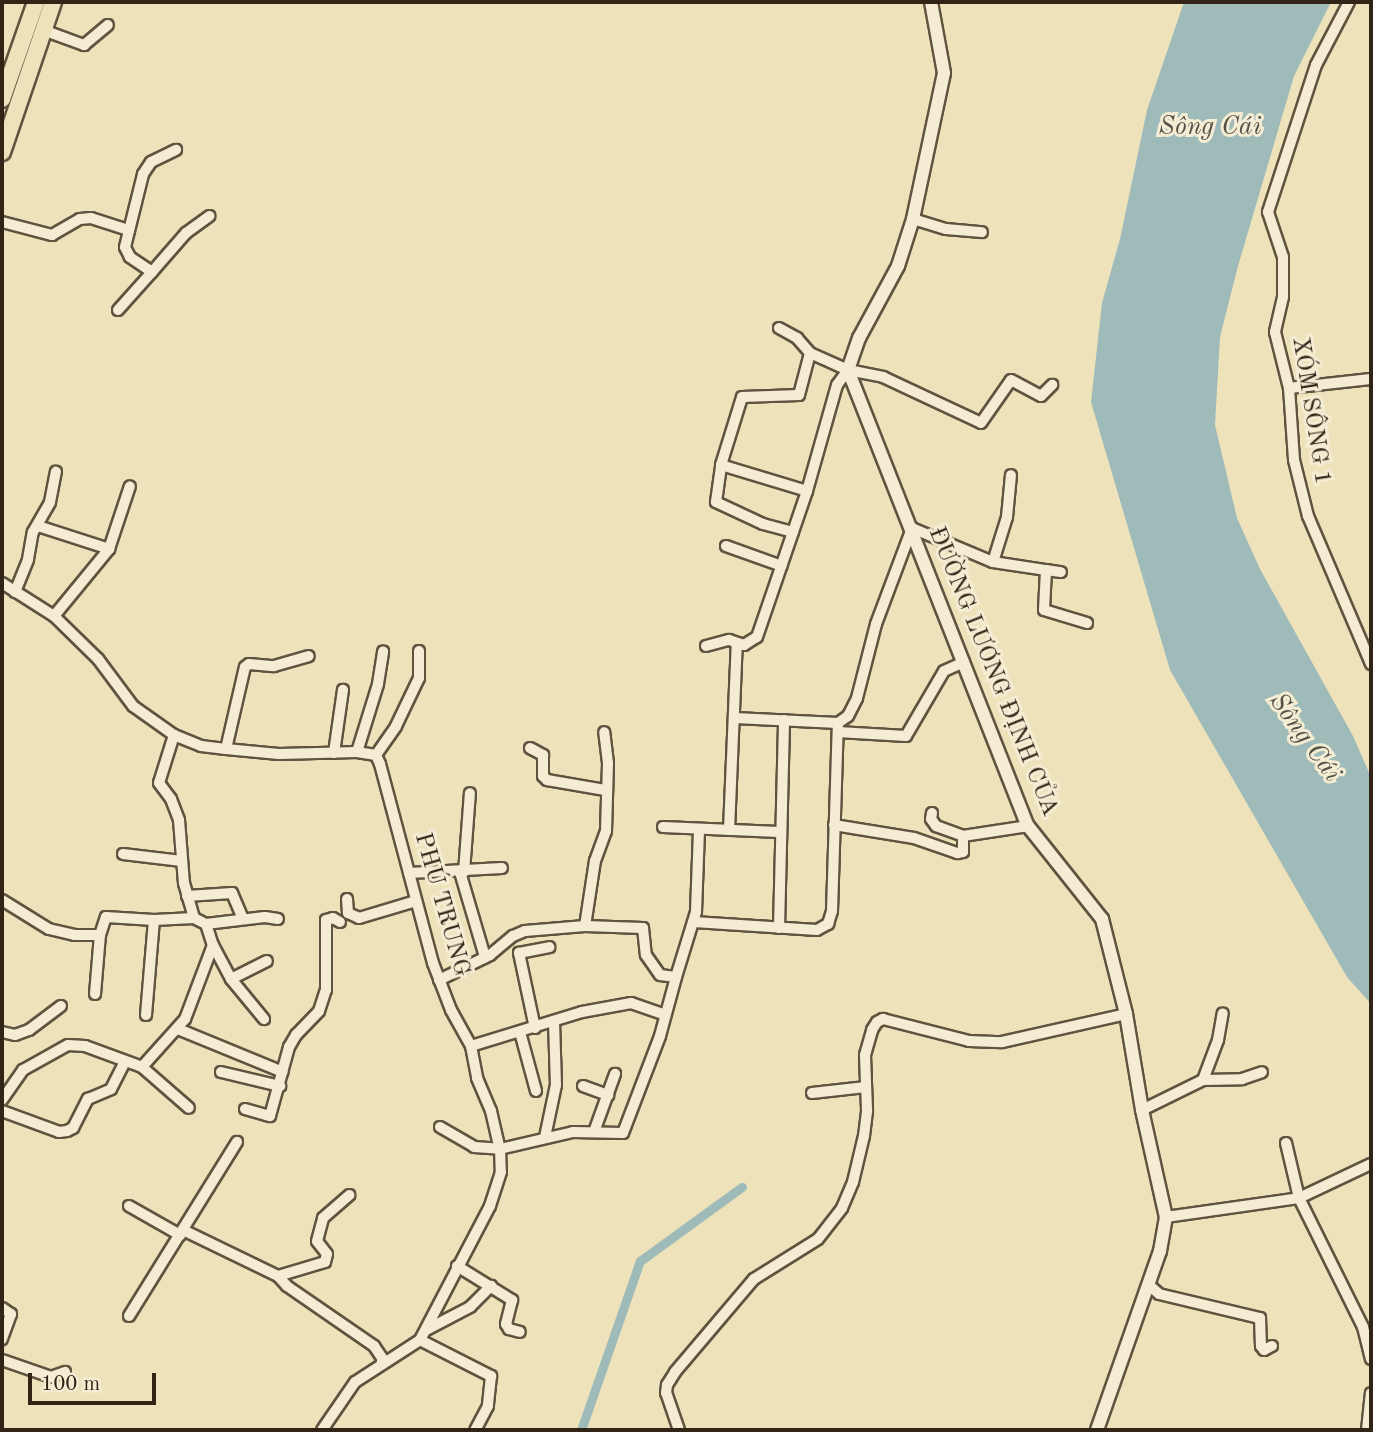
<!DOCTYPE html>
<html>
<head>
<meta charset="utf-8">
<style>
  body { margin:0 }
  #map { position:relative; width:1373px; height:1432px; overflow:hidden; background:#eee2bb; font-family:"Old Standard TT",serif }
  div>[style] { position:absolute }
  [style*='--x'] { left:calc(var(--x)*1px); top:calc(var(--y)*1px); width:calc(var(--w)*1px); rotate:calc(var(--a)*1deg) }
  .water>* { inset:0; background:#9ebbba }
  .canal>* { height:9px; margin:-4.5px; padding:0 4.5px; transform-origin:4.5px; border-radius:4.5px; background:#9ebbba }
  .roads { filter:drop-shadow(2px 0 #60533f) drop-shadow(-2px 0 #60533f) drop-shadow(0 2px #60533f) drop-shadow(0 -2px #60533f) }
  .minor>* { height:10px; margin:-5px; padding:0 5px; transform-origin:5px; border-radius:5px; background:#f4ecd3 }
  .tertiary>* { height:12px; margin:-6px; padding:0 6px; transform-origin:6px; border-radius:6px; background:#f4ecd3 }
  .primary>* { height:16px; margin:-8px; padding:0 8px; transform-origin:8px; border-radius:8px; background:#eee2bb }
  span { translate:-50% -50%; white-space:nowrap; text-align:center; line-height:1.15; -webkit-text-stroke:6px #f4ecd3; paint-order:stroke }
  .street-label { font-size:24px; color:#312316 }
  .water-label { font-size:26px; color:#525147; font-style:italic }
  .frame { position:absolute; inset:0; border:4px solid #312316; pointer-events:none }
  .scale { position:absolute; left:28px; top:1373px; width:128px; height:32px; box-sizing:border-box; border:4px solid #312316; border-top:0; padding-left:9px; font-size:21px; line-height:24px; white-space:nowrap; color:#312316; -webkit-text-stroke:5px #f4ecd3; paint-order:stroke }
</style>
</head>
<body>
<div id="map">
  <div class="water">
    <div style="clip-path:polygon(1184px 2px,1331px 2px,1294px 76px,1238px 266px,1220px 337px,1215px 425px,1237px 518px,1260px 569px,1353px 736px,1371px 777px,1371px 1004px,1347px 977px,1170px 670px,1091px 402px,1102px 303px,1120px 239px,1147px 110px)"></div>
  </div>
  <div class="canal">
    <div style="--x:581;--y:1430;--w:179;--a:-70.8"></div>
    <div style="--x:640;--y:1261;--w:126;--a:-36"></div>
  </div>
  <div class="roads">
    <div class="minor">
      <div style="--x:1349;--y:2;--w:71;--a:117.6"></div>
      <div style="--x:1316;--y:65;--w:155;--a:108.1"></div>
      <div style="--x:1268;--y:212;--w:47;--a:71.6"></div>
      <div style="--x:1283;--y:257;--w:40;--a:90"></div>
      <div style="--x:1283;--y:297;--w:36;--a:103"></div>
      <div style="--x:1275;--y:332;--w:58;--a:76"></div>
      <div style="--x:1289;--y:388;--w:72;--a:86"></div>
      <div style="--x:1294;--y:460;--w:58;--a:76"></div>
      <div style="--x:1308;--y:516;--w:161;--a:66.9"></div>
      <div style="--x:43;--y:30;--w:44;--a:20.1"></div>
      <div style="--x:84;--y:45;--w:31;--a:-40"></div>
      <div style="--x:913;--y:219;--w:34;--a:17"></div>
      <div style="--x:946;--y:229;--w:36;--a:5"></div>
      <div style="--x:2;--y:222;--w:52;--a:14.6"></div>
      <div style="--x:52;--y:235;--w:32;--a:-30"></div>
      <div style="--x:80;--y:219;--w:11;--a:-5"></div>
      <div style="--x:91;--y:218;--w:40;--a:18"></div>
      <div style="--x:152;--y:272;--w:52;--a:-48.9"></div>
      <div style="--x:186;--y:233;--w:29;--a:-36"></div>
      <div style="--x:118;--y:310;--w:51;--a:-48.2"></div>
      <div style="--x:152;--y:272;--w:27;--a:-146"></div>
      <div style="--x:130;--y:257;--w:11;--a:-117"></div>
      <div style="--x:125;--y:247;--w:75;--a:-76.1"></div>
      <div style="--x:143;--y:174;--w:14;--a:-56"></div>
      <div style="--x:151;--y:162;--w:28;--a:-26"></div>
      <div style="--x:779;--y:328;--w:21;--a:29"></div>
      <div style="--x:797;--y:338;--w:20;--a:49"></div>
      <div style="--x:810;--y:353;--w:42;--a:24.1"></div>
      <div style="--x:848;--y:370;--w:36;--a:11"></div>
      <div style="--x:883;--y:377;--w:108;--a:25.1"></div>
      <div style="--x:981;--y:423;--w:52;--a:-55.1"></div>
      <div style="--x:1011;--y:380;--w:34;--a:28"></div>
      <div style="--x:1041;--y:396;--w:16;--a:-45"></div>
      <div style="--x:1289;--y:388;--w:82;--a:-6.3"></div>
      <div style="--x:721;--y:465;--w:71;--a:-72.8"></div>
      <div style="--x:742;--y:397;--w:57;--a:-2"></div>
      <div style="--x:799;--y:395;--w:43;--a:-75.3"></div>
      <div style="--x:38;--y:526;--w:75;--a:17.9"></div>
      <div style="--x:793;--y:532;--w:31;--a:-165"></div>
      <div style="--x:763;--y:524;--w:52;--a:-154.9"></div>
      <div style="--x:716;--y:502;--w:37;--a:-82"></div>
      <div style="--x:721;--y:465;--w:90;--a:16.8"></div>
      <div style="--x:726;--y:546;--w:59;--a:19.7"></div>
      <div style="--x:993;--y:562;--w:47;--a:-72.7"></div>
      <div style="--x:1007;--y:517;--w:42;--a:-84.6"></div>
      <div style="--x:1046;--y:570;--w:15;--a:8"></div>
      <div style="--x:2;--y:583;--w:62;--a:32.4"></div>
      <div style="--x:54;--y:616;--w:62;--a:44.3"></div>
      <div style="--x:98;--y:659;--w:59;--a:53.3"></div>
      <div style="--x:133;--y:706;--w:50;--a:35.3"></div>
      <div style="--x:174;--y:735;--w:29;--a:22"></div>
      <div style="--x:201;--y:746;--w:25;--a:7"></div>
      <div style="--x:226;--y:749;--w:53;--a:5.4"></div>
      <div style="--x:279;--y:754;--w:78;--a:-1.5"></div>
      <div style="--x:357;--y:752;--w:19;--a:9"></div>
      <div style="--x:376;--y:755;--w:10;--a:66"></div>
      <div style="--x:380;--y:764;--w:206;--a:75.1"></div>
      <div style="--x:433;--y:963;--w:50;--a:69"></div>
      <div style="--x:451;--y:1010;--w:41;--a:60.9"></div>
      <div style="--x:471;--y:1046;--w:33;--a:79"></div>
      <div style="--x:477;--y:1078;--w:36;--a:67"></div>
      <div style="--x:491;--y:1111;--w:39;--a:77"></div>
      <div style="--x:500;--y:1149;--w:23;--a:88"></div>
      <div style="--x:501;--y:1172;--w:36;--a:108"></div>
      <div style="--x:490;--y:1206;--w:151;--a:117.6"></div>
      <div style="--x:420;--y:1340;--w:77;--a:147.1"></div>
      <div style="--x:355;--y:1382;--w:58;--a:124.5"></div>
      <div style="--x:15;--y:592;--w:35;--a:-68"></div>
      <div style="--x:28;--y:559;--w:27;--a:-80"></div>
      <div style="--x:33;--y:532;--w:34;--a:-60"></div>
      <div style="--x:50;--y:502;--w:31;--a:-79"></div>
      <div style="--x:54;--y:616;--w:87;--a:-50.6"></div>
      <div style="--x:109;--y:549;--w:66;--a:-71.6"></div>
      <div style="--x:706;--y:646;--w:24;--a:-15"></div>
      <div style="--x:729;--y:640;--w:16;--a:18"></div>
      <div style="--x:744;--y:645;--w:15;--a:-32"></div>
      <div style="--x:757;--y:637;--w:154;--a:-71.1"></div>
      <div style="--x:807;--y:491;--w:110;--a:-74.2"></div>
      <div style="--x:837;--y:385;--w:19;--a:-54"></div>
      <div style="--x:735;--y:718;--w:103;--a:2.8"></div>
      <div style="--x:838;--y:723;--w:12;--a:-35"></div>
      <div style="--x:848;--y:716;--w:20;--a:-63"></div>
      <div style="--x:857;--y:698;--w:76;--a:-75.6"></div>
      <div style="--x:876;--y:624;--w:103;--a:-69.4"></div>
      <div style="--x:912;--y:528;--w:88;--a:22.8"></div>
      <div style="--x:993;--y:562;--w:54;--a:8.6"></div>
      <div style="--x:1046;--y:570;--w:40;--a:92.9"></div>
      <div style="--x:1044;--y:610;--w:45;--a:16.8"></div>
      <div style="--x:838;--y:732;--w:68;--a:3.4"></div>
      <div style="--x:906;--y:736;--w:75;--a:-59.7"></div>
      <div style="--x:944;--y:671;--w:22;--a:-24"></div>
      <div style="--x:174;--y:735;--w:50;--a:107.4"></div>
      <div style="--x:159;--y:783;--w:20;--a:53"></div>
      <div style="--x:171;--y:799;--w:22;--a:69"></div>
      <div style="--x:179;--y:820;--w:63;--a:85.5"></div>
      <div style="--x:184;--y:883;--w:36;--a:74"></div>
      <div style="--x:194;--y:918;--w:13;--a:27"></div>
      <div style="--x:206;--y:924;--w:22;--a:72"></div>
      <div style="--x:213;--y:945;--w:79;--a:110.7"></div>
      <div style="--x:185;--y:1019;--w:64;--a:131.9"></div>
      <div style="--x:142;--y:1067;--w:62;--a:41.1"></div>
      <div style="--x:530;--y:748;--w:15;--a:28"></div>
      <div style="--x:543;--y:755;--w:21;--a:90"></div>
      <div style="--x:543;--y:776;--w:6;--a:45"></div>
      <div style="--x:547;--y:780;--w:59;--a:9.8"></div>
      <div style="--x:226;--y:749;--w:84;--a:-77"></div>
      <div style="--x:245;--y:667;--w:5;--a:-37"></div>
      <div style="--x:249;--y:664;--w:25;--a:5"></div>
      <div style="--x:274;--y:666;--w:36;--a:-16"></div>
      <div style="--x:357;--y:752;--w:71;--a:-72.8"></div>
      <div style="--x:378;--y:684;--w:33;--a:-81"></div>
      <div style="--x:334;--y:753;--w:64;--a:-81.9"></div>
      <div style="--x:376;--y:755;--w:35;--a:-55"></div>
      <div style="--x:396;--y:726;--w:53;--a:-64.4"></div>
      <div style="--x:419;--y:678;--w:27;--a:-90"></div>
      <div style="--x:932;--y:813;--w:6;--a:99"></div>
      <div style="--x:931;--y:819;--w:9;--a:54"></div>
      <div style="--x:936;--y:826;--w:29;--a:20"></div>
      <div style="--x:963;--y:836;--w:66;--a:-8.7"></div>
      <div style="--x:834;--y:825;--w:81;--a:9.2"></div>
      <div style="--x:914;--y:838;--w:46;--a:19.2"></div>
      <div style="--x:957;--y:853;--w:6;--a:-9"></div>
      <div style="--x:963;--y:852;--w:16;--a:-90"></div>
      <div style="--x:663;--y:827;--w:116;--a:2.5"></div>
      <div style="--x:729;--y:830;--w:187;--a:-87.6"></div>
      <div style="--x:123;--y:854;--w:59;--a:6.8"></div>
      <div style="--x:460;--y:872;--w:89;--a:73.6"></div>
      <div style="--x:464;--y:872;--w:79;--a:-85.7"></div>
      <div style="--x:409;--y:873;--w:93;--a:-3.1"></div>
      <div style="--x:187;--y:896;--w:45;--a:-3.8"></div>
      <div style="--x:232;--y:893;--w:28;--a:67"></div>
      <div style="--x:347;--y:899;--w:14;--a:86"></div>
      <div style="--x:348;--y:913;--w:12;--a:24"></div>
      <div style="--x:359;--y:918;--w:59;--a:-16.6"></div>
      <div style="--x:2;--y:900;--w:55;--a:31.7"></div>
      <div style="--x:49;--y:929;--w:26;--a:13"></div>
      <div style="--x:74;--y:935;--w:26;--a:0"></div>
      <div style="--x:100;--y:935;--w:19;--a:-72"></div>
      <div style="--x:106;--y:917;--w:48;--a:3.6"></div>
      <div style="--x:694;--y:922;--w:123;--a:3.7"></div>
      <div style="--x:817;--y:930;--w:13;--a:-29"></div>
      <div style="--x:828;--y:924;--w:14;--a:-73"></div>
      <div style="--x:832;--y:911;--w:188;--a:-88.2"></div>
      <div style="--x:206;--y:924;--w:59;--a:-6.8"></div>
      <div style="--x:265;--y:917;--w:13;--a:9"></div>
      <div style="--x:585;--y:926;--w:58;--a:2"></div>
      <div style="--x:643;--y:928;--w:27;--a:84"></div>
      <div style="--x:646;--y:955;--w:24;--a:55"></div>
      <div style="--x:660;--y:975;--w:16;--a:7"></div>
      <div style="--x:676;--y:977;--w:68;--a:-72.9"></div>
      <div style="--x:696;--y:912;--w:83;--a:-87.9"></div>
      <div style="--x:779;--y:928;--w:208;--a:-88.6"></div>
      <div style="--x:213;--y:945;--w:38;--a:62"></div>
      <div style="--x:231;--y:979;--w:52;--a:50.5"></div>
      <div style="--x:231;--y:979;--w:40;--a:-26.6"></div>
      <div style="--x:439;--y:980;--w:57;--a:-26.1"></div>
      <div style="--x:490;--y:955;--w:30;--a:-40"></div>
      <div style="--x:513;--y:936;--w:13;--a:-23"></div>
      <div style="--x:525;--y:931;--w:60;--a:-4.8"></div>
      <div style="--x:585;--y:926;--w:66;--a:-81.3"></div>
      <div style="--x:595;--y:861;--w:32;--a:-70"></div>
      <div style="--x:606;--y:831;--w:68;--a:-88.3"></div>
      <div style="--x:608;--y:763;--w:31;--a:-97"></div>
      <div style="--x:95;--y:994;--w:59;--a:-85.2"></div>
      <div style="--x:146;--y:1015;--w:95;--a:-85.2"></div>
      <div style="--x:154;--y:920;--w:40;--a:-2.9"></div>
      <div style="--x:535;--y:1028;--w:77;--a:-102"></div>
      <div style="--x:519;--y:953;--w:31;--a:-11"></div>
      <div style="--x:178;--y:1029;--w:113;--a:22.3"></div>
      <div style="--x:2;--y:1032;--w:13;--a:13"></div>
      <div style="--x:15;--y:1035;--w:15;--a:-20"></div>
      <div style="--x:29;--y:1030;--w:40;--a:-37"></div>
      <div style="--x:520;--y:1032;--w:61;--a:74.8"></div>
      <div style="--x:471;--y:1046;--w:116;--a:-17"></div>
      <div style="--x:582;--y:1012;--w:50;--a:-10.4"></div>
      <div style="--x:631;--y:1003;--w:36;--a:19"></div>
      <div style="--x:221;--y:1072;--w:61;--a:13.3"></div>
      <div style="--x:1203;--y:1080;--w:43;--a:-69.4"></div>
      <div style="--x:1218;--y:1040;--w:27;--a:-80"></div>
      <div style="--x:583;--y:1086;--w:27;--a:20"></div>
      <div style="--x:812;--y:1093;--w:54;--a:-6.3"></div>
      <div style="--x:2;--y:1100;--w:37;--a:-55"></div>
      <div style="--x:23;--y:1070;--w:51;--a:-29.1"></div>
      <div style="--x:68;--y:1045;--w:17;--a:3"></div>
      <div style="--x:85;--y:1046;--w:61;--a:20.2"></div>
      <div style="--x:245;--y:1109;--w:26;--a:16"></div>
      <div style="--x:270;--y:1116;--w:72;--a:-74.6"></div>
      <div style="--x:289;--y:1047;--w:14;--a:-60"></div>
      <div style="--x:296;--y:1035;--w:33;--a:-46"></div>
      <div style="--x:319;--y:1011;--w:22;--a:-72"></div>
      <div style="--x:326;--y:990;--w:70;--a:-90"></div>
      <div style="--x:326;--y:920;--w:7;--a:-16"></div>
      <div style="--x:333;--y:918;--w:8;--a:30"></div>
      <div style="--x:1142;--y:1110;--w:68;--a:-26.2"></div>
      <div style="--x:1203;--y:1080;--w:39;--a:-1"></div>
      <div style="--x:1242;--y:1079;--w:21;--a:-19"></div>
      <div style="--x:2;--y:1111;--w:61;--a:20.2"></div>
      <div style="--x:59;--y:1132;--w:8;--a:-7"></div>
      <div style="--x:67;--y:1131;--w:7;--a:-27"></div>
      <div style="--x:73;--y:1128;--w:33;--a:-63"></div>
      <div style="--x:88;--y:1099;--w:25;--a:-23"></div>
      <div style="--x:111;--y:1089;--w:31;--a:-63"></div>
      <div style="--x:440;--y:1127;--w:39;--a:30"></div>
      <div style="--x:474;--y:1147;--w:26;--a:4"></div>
      <div style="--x:500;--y:1149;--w:75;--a:-13.1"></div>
      <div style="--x:573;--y:1132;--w:50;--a:1.1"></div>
      <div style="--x:623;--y:1133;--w:104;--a:-69.1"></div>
      <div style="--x:660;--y:1036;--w:61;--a:-74.8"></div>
      <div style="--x:594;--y:1132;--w:62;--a:-70.1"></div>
      <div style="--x:545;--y:1137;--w:53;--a:-78.1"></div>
      <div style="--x:556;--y:1085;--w:62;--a:-91.8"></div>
      <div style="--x:1286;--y:1143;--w:57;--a:76.7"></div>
      <div style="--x:1299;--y:1198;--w:80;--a:-25.3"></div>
      <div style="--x:129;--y:1206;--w:59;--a:29.6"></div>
      <div style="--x:1166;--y:1217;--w:134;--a:-8.1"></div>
      <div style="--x:1299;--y:1198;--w:144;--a:63.6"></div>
      <div style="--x:1363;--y:1327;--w:33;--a:76"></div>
      <div style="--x:183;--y:1230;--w:106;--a:25.8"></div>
      <div style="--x:278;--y:1276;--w:13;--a:48"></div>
      <div style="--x:287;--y:1286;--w:106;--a:34.6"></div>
      <div style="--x:374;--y:1346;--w:14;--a:56"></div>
      <div style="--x:382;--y:1358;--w:5;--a:90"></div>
      <div style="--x:457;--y:1266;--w:65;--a:31.7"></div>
      <div style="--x:512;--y:1300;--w:25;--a:104"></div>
      <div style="--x:506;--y:1324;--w:6;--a:59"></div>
      <div style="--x:509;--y:1329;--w:11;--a:15"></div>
      <div style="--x:278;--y:1276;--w:49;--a:-16.6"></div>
      <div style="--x:325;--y:1262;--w:8;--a:-76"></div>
      <div style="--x:327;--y:1254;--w:16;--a:-128"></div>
      <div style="--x:317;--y:1241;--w:24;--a:-75"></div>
      <div style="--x:323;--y:1218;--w:35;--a:-41"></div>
      <div style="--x:1148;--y:1284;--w:15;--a:42"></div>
      <div style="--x:1159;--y:1294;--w:104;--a:13.4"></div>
      <div style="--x:1260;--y:1318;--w:28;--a:88"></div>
      <div style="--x:1261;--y:1346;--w:5;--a:53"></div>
      <div style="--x:1264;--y:1350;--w:9;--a:-27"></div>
      <div style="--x:2;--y:1308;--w:11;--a:34"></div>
      <div style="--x:11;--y:1314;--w:27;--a:110"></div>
      <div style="--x:129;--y:1316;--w:205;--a:-58.2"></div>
      <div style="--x:426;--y:1330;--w:50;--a:-27.6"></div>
      <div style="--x:470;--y:1307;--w:30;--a:-45"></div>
      <div style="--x:420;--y:1340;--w:80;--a:26.9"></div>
      <div style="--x:491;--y:1376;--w:30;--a:96"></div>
      <div style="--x:488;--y:1406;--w:27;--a:118"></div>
      <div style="--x:2;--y:1360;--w:52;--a:19.1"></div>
      <div style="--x:51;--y:1377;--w:15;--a:-20"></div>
      <div style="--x:679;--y:1430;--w:39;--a:-109"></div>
      <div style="--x:666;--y:1393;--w:8;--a:-83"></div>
      <div style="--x:667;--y:1385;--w:15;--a:-58"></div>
      <div style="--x:675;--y:1372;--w:122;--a:-49.7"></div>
      <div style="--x:754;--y:1279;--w:75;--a:-32"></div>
      <div style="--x:818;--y:1239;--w:39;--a:-52"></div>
      <div style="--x:842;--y:1208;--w:28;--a:-67"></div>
      <div style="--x:853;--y:1182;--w:47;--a:-76.6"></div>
      <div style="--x:864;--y:1136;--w:26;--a:-83"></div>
      <div style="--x:867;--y:1110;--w:55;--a:-92.1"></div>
      <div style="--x:865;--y:1055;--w:26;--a:-74"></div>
      <div style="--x:872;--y:1030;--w:9;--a:-58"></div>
      <div style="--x:877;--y:1022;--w:7;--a:-27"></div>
      <div style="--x:883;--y:1019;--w:89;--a:14.3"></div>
      <div style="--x:969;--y:1041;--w:33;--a:2"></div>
      <div style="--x:1002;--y:1042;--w:127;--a:-12.7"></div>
      <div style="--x:1367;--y:1430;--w:37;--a:-84"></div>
    </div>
    <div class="tertiary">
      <div style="--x:931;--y:2;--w:72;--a:79.6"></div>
      <div style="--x:944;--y:73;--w:149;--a:102"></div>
      <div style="--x:913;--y:219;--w:49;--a:107.7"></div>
      <div style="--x:898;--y:266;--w:82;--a:118.4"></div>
      <div style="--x:859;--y:338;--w:34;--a:109"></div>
      <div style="--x:848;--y:370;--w:490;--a:68.5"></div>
      <div style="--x:1028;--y:826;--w:119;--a:51.5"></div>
      <div style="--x:1102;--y:919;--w:98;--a:75.8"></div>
      <div style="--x:1126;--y:1014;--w:97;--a:80.5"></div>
      <div style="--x:1142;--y:1110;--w:110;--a:77.4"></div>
      <div style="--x:1166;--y:1217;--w:35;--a:100"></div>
      <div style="--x:1160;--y:1251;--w:190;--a:109.4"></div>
    </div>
    <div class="primary">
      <div style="--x:2;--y:99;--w:103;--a:-70.7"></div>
      <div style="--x:2;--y:152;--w:158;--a:-71.2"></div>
    </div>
  </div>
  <div class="street-label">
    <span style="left:1310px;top:411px;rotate:81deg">XÓM SÔNG 1</span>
    <span style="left:992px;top:672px;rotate:68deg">ĐƯỜNG LƯƠNG ĐỊNH CỦA</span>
    <span style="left:441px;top:905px;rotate:74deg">PHÚ TRUNG</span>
  </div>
  <div class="water-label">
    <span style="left:1210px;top:128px">Sông Cái</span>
    <span style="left:1304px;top:738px;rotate:54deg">Sông Cái</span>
  </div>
  <div class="frame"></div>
  <div class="scale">100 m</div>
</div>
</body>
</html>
